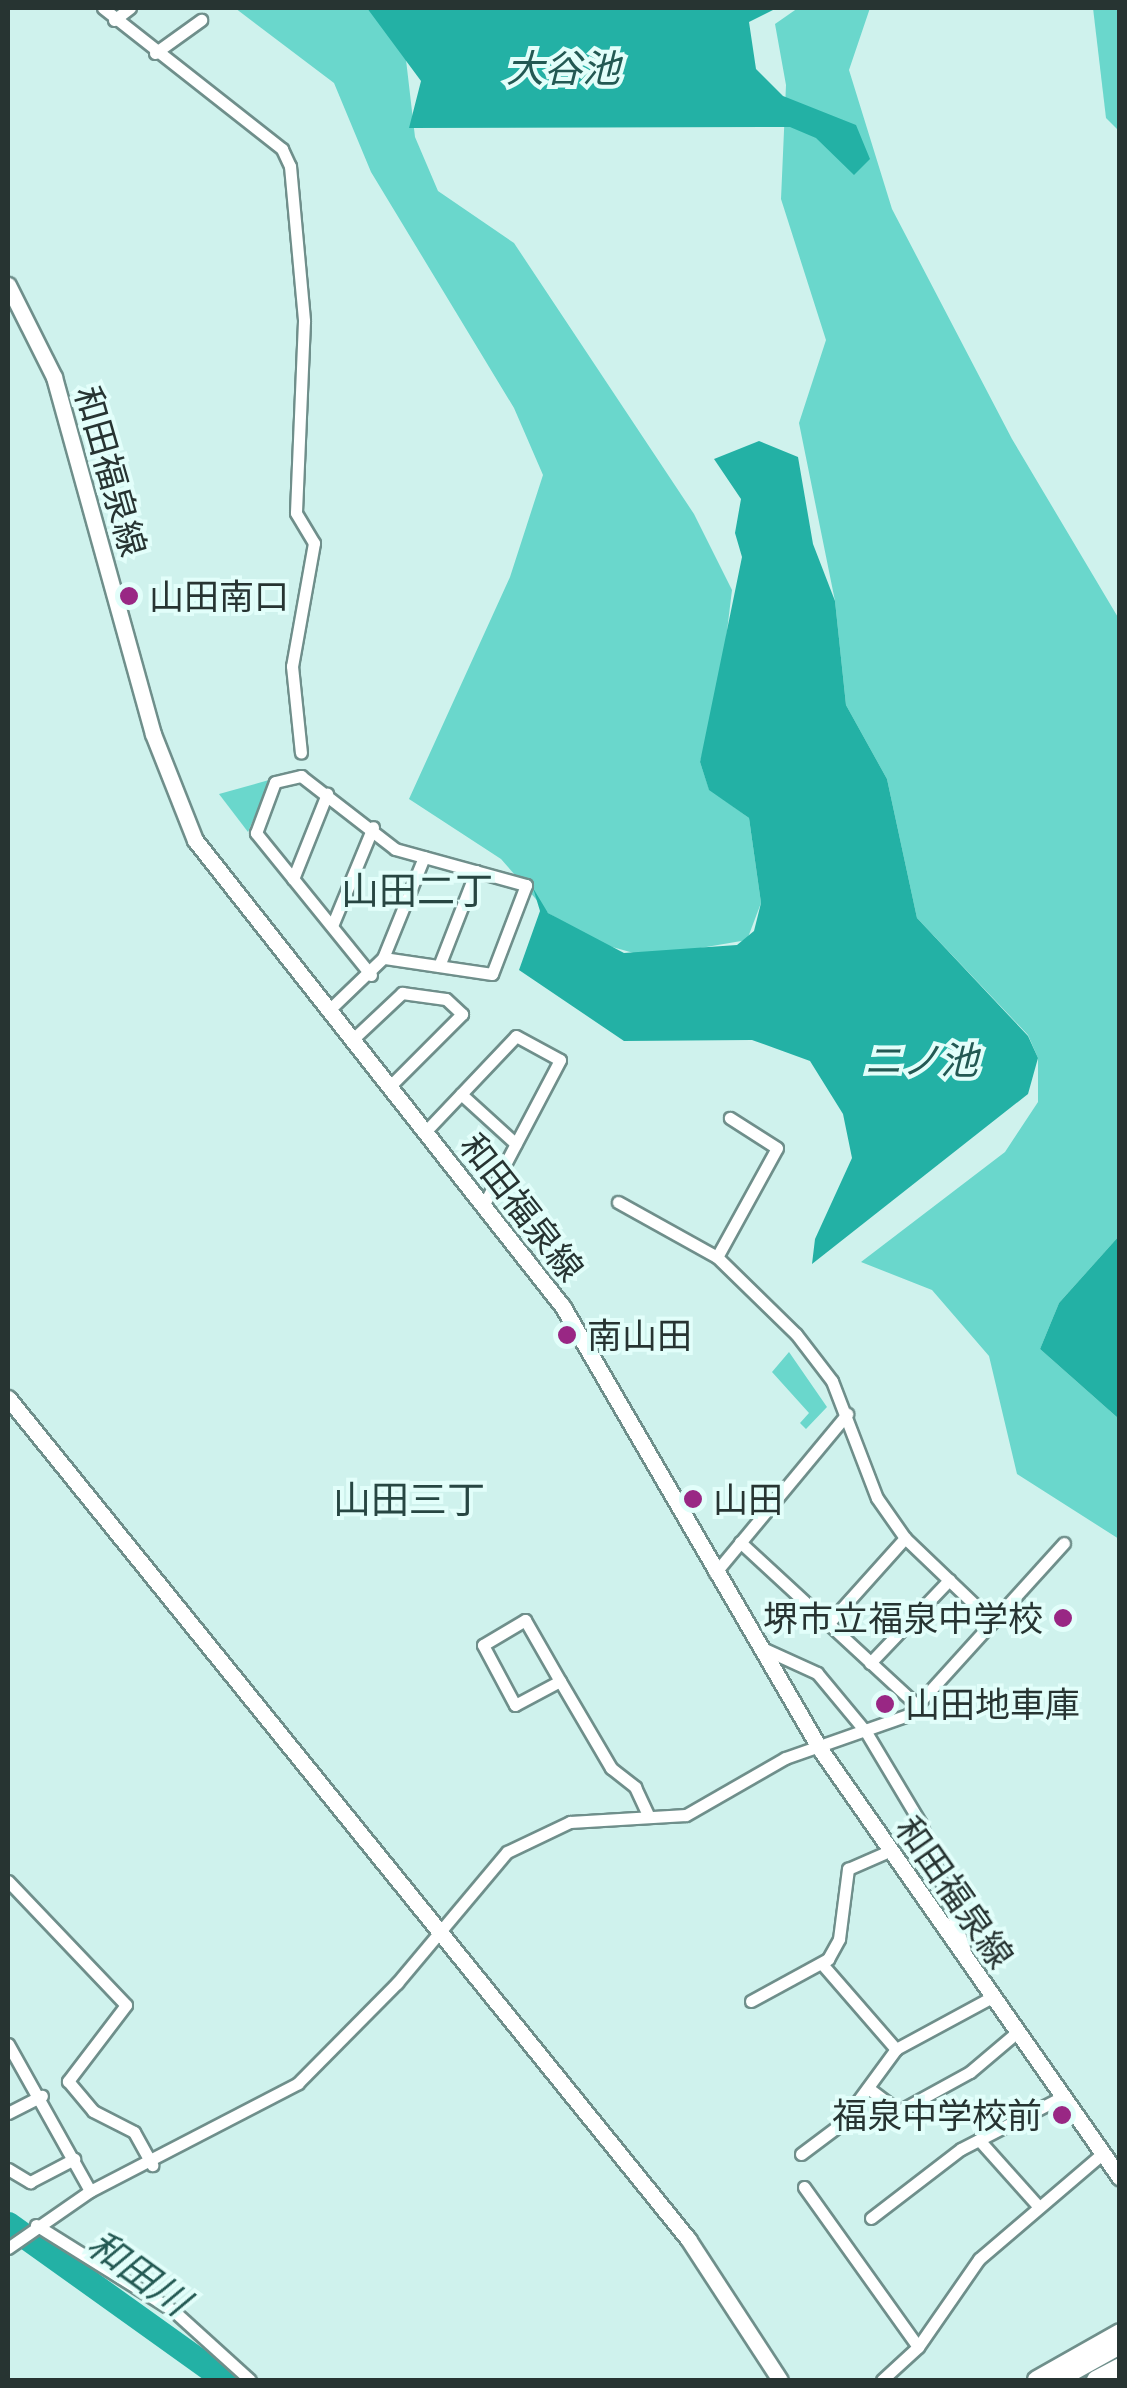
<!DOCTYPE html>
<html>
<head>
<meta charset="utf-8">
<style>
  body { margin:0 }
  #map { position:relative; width:1127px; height:2388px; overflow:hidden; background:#cff2ed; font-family:"Noto Sans","Noto Sans JP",sans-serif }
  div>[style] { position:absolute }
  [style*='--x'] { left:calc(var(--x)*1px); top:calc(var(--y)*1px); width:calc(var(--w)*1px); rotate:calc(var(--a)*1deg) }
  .green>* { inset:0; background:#6ad7cc }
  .water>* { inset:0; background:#23b1a5 }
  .river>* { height:25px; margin:-12.5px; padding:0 12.5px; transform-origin:12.5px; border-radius:12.5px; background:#23b1a5 }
  .roads { filter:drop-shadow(2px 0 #6f8f8b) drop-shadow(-2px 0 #6f8f8b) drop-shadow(0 2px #6f8f8b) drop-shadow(0 -2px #6f8f8b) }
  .minor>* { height:11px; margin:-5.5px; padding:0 5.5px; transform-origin:5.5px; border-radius:5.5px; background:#fff }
  .secondary>* { height:15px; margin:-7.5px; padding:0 7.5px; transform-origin:7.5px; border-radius:7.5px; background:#fff }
  .primary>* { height:18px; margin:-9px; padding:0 9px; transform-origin:9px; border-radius:9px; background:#fff }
  .trunk>* { height:18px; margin:-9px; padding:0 9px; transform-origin:9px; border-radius:9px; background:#fff }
  .dots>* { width:28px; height:28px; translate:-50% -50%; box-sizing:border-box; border:5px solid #e2fefa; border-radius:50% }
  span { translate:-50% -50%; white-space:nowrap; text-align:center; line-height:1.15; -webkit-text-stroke:8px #e2fefa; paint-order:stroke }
  .street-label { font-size:35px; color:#273432 }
  .poi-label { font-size:35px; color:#273432 }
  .left { translate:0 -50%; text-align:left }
  .right { translate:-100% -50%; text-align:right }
  .water-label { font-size:38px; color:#235953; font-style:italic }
  .neighbourhood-label { font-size:38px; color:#274642 }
  .frame { position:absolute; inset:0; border:10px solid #273432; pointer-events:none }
</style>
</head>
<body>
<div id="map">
  <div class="green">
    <div style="clip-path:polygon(235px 8px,368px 8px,405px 51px,415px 137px,438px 191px,514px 243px,694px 514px,732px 590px,719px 697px,700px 762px,709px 789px,749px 818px,761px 903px,747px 940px,648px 957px,598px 943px,548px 913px,501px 859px,409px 799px,510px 577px,543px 475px,514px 408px,371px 172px,334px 83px)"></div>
    <div style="clip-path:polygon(798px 8px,870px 8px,849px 70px,892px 209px,1012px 439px,1119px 619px,1119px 1236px,1059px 1303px,1040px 1349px,1119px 1419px,1119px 1539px,1017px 1474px,989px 1356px,932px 1290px,861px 1262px,1005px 1152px,1038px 1102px,1038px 1058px,1028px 1035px,917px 918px,887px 779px,846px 705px,835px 601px,799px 423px,826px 340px,781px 199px,786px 85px,775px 24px)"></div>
    <div style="clip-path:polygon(1093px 8px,1119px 8px,1119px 131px,1106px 118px)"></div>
    <div style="clip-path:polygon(269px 780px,260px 804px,248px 832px,219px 794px)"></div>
    <div style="clip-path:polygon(789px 1352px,827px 1407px,806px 1429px,800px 1423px,809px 1413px,772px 1372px)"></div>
  </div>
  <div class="water">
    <div style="clip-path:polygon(367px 8px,777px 8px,749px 22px,756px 69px,783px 96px,856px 125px,870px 159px,854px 175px,816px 138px,790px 127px,409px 128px,421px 81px)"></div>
    <div style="clip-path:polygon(759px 441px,798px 457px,813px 544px,835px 601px,846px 705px,887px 779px,917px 918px,1028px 1036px,1038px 1058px,1028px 1094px,812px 1264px,815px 1239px,852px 1158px,843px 1114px,810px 1061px,752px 1040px,624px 1041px,519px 970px,540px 911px,533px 888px,548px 913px,624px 953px,737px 945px,754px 931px,761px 903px,749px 818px,709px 790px,700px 762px,742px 557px,735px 533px,741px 499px,714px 459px)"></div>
    <div style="clip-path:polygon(1119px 1236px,1119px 1419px,1040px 1349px,1059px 1303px)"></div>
  </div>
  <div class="river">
    <div style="--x:8;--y:2224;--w:268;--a:35.6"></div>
  </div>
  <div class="roads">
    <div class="minor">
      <div style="--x:103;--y:8;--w:228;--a:38.2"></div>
      <div style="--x:282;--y:149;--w:19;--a:65"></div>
      <div style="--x:290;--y:166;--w:156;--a:84.8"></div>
      <div style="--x:304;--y:321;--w:192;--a:92.4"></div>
      <div style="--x:296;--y:513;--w:35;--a:59"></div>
      <div style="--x:314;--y:543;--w:125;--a:100.1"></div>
      <div style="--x:292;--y:666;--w:87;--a:84.1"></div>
      <div style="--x:114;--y:20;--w:20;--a:-37"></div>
      <div style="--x:155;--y:53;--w:57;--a:-35.7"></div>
      <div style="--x:293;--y:879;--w:92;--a:-68.2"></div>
      <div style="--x:332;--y:926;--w:107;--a:-67.5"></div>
      <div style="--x:439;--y:966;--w:102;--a:-68.7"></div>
      <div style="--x:371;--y:975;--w:183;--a:-129"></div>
      <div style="--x:256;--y:833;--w:54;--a:-69.6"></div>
      <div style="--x:275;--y:782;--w:27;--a:-13"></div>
      <div style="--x:301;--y:776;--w:119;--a:37.8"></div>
      <div style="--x:395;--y:849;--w:136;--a:15.4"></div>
      <div style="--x:526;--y:885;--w:95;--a:110.9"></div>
      <div style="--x:492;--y:974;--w:110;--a:-171.6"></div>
      <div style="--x:329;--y:1010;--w:75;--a:-43.9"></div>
      <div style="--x:383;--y:958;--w:109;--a:-67.9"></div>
      <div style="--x:352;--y:1040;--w:69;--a:-43.2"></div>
      <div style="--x:402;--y:993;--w:44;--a:7.8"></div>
      <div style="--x:446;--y:999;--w:22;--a:43"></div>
      <div style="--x:462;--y:1014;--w:103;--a:135"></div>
      <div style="--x:461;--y:1094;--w:74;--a:42.3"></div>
      <div style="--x:425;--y:1132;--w:132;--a:-46.5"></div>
      <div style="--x:516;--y:1036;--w:50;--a:28.6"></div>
      <div style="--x:560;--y:1060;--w:165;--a:117.8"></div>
      <div style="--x:618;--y:1202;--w:113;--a:29.1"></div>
      <div style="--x:717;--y:1257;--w:110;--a:44.3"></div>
      <div style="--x:796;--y:1334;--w:59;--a:52.5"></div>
      <div style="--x:832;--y:1381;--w:125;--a:69"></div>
      <div style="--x:877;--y:1498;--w:49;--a:55"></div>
      <div style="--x:905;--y:1538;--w:120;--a:43.7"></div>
      <div style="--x:717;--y:1257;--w:124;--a:-61.2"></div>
      <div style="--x:777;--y:1148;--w:56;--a:-147.4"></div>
      <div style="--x:740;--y:1542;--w:242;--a:42.7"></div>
      <div style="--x:715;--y:1573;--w:207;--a:-50.3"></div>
      <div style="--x:827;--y:1625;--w:117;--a:-48.1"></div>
      <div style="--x:760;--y:1647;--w:63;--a:24.5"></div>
      <div style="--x:817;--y:1673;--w:77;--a:50.3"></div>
      <div style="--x:866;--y:1732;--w:107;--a:59.1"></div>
      <div style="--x:921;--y:1824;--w:133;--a:70.8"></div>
      <div style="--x:870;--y:1663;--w:115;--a:-46.4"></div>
      <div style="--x:560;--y:1681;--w:51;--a:151.9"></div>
      <div style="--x:515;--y:1705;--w:68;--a:-118.1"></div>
      <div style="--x:483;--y:1645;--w:49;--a:-30.8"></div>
      <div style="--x:525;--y:1620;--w:70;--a:60.2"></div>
      <div style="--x:560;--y:1681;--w:101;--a:59.6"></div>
      <div style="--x:611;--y:1768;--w:31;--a:38"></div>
      <div style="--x:635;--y:1787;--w:31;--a:65"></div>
      <div style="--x:8;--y:1881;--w:171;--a:46.4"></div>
      <div style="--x:126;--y:2005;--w:96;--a:127.3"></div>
      <div style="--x:68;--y:2081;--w:39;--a:50"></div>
      <div style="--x:93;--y:2111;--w:46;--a:27.1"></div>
      <div style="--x:134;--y:2132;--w:38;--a:61"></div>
      <div style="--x:822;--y:1964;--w:113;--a:49"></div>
      <div style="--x:751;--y:2001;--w:88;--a:-28.6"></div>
      <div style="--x:828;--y:1959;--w:23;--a:-61"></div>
      <div style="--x:839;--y:1939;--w:71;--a:-82.7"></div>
      <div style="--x:848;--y:1869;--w:45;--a:-23.7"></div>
      <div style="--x:8;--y:2044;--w:168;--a:60.8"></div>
      <div style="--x:868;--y:2088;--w:39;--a:37"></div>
      <div style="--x:899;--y:2111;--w:81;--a:-28.8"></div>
      <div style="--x:970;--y:2072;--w:60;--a:-40.3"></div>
      <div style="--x:8;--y:2113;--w:38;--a:-27"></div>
      <div style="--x:979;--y:2140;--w:89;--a:48.2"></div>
      <div style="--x:801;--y:2154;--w:50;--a:-36.9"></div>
      <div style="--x:841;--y:2124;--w:93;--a:-53.7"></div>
      <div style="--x:896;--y:2049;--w:109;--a:-28.4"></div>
      <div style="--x:8;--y:2169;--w:26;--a:31"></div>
      <div style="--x:30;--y:2182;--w:50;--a:-27.6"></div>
      <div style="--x:804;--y:2187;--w:196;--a:54.5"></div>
      <div style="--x:871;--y:2218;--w:113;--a:-37.5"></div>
      <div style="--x:961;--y:2149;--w:114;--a:-27.2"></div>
      <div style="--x:36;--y:2225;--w:164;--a:32"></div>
      <div style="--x:175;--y:2312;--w:101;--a:42.2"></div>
      <div style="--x:8;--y:2248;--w:100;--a:-34.8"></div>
      <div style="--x:90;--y:2191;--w:234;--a:-27.4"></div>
      <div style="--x:298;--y:2083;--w:141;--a:-45.3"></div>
      <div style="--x:397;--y:1983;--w:171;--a:-50"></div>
      <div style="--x:507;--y:1852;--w:70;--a:-25.5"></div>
      <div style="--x:570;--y:1822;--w:116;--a:-3.5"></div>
      <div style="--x:686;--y:1815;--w:114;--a:-29.9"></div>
      <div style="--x:785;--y:1758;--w:130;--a:-19.3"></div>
      <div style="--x:908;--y:1715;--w:232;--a:-47.8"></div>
      <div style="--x:882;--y:2380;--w:49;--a:-42.5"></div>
      <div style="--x:918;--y:2347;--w:107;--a:-55.3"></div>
      <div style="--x:979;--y:2259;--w:162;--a:-40.5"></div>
    </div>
    <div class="secondary">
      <div style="--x:8;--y:285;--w:103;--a:63.4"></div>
      <div style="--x:54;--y:377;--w:370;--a:74.5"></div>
      <div style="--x:153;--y:734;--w:114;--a:68.4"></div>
      <div style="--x:195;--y:840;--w:595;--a:51.76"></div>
      <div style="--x:563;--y:1307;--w:511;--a:59.82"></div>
      <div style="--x:820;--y:1749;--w:523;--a:55.03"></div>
      <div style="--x:8;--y:1398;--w:1082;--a:51.04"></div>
      <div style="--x:688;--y:2239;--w:168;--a:56.9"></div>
    </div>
    <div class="primary">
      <div style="--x:1037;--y:2380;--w:95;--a:-29.5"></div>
      <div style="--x:1118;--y:2380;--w:2;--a:0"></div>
    </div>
    <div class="trunk">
      <div style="--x:1057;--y:2380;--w:72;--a:-29.1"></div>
      <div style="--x:1096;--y:2380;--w:27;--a:-28"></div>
    </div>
  </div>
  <div class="dots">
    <div style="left:129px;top:596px;background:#992784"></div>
    <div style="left:567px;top:1335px;background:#992784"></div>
    <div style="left:693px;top:1499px;background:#992784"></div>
    <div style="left:1063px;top:1618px;background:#992784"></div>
    <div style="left:885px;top:1704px;background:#992784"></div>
    <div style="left:1062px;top:2115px;background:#992784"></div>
  </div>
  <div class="street-label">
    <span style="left:111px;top:471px;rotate:74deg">和田福泉線</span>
    <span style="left:522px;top:1207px;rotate:52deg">和田福泉線</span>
    <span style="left:955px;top:1892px;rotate:55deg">和田福泉線</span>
  </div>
  <div class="poi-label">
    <span class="left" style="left:149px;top:596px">山田南口</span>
    <span class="left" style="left:587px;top:1335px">南山田</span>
    <span class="left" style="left:713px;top:1499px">山田</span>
    <span class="right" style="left:1043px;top:1618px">堺市立福泉中学校</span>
    <span class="left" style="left:905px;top:1704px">山田地車庫</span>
    <span class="right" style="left:1042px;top:2115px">福泉中学校前</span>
  </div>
  <div class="water-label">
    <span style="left:563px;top:68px">大谷池</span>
    <span style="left:921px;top:1060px">ニノ池</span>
    <span style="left:139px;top:2272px;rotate:36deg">和田川</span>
  </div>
  <div class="neighbourhood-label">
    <span style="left:417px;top:890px">山田二丁</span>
    <span style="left:409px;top:1499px">山田三丁</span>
  </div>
  <div class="frame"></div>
</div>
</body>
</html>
